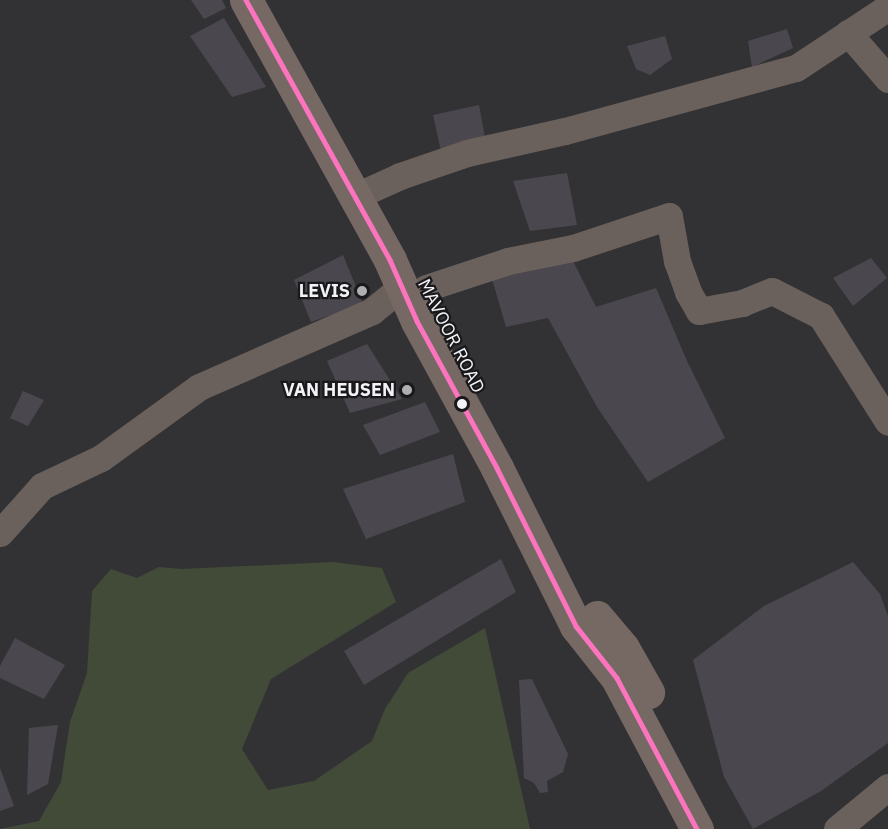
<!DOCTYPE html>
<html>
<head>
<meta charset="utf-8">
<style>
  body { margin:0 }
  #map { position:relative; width:888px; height:829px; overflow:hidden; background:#323235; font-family:"IBM Plex Sans",sans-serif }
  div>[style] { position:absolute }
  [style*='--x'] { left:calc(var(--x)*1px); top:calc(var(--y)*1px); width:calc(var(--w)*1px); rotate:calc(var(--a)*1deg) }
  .green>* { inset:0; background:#424b37 }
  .building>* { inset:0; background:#4b474f }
  .minor>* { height:27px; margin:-13.5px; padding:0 13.5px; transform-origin:13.5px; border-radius:13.5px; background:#6b615c }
  .major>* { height:33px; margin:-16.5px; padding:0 16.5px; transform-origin:16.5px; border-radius:16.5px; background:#766964 }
  .bus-1>* { height:4.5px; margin:-2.25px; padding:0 2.25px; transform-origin:2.25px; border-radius:2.25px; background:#fc73be }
  .dots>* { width:16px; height:16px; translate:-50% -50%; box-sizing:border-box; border:3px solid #19191b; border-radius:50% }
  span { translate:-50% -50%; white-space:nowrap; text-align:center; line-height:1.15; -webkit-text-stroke:4.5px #19191b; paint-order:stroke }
  .poi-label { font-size:18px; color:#f3f2f6; font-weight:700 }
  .right { translate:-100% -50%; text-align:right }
  .street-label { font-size:18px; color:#f3f2f6 }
</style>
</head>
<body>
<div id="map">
  <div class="green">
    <div style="clip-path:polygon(332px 562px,382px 568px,396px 602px,271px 679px,242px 749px,268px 790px,314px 781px,372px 741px,385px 709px,408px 673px,485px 628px,530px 829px,0 829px,39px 821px,61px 782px,70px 722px,87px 673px,92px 591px,111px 569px,137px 578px,159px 567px,182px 569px)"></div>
  </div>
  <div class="building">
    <div style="clip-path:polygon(191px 0,222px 0,226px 8px,204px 19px)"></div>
    <div style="clip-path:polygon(224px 18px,266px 87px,232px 97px,190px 36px)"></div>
    <div style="clip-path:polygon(787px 29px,793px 48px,752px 67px,748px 41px)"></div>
    <div style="clip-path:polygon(665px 36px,672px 59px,650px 75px,636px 69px,627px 46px)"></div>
    <div style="clip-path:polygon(479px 105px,486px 143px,441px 151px,433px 115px)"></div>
    <div style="clip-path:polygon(567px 173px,577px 225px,530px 231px,513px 181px)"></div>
    <div style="clip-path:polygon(343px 255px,363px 304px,311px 322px,294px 280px)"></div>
    <div style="clip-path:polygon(871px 258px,887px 278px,853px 306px,833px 278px)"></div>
    <div style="clip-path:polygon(572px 259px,596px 307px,656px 288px,687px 361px,725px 438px,648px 482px,597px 407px,548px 318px,506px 327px,492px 279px)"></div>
    <div style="clip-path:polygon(367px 344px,402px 399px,350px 413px,327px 361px)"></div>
    <div style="clip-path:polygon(23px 391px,44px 400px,28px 426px,10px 418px)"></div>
    <div style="clip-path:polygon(425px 402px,440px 432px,380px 455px,363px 425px)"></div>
    <div style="clip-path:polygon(453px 454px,465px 502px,366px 539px,343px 489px)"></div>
    <div style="clip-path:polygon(501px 559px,516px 592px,364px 685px,344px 651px)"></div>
    <div style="clip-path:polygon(853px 562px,880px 594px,888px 616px,888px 743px,821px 791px,753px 829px,724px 777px,693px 660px,764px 606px)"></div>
    <div style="clip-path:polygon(15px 638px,65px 665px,44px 699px,0 678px,0 666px)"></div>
    <div style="clip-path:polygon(532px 679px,568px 754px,563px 772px,547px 781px,548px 792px,540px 793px,534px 783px,524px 778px,519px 680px)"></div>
    <div style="clip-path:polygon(58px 725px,48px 784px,27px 795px,29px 728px)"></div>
    <div style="clip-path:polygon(0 768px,14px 806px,0 811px)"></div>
  </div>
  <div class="minor">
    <div style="--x:848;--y:33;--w:61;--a:49"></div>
    <div style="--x:356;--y:196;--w:48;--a:-24.4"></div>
    <div style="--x:400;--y:176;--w:71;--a:-18.9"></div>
    <div style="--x:467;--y:153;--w:100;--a:-12.7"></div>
    <div style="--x:565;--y:131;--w:239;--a:-15.3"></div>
    <div style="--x:796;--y:68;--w:110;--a:-33.5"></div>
    <div style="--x:426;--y:288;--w:86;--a:-18.2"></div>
    <div style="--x:508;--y:261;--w:66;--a:-11.3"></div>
    <div style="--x:573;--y:248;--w:101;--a:-18.4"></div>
    <div style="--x:669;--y:216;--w:46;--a:79.9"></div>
    <div style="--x:677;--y:261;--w:33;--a:70"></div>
    <div style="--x:688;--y:292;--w:22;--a:60"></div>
    <div style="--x:699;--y:311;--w:44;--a:-10.5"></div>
    <div style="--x:742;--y:303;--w:32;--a:-22"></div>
    <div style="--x:772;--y:291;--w:55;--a:27"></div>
    <div style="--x:821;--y:316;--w:125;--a:57.7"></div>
    <div style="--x:0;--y:533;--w:63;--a:-48.2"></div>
    <div style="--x:42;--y:486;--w:65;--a:-25.4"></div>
    <div style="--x:101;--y:458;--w:121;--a:-35.9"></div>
    <div style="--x:199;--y:387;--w:189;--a:-23.7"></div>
    <div style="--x:372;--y:311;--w:38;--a:-39"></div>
    <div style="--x:837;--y:829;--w:66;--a:-39.5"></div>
  </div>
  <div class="major">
    <div style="--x:246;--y:0;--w:297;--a:61"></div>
    <div style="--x:390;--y:260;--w:67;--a:66.1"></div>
    <div style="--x:417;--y:321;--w:167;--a:61.4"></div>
    <div style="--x:497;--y:468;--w:177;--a:63.4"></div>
    <div style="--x:576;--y:626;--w:66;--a:51.7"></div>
    <div style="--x:617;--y:678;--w:171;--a:62.1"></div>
    <div style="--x:597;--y:617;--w:40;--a:50"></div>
    <div style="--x:623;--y:648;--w:51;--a:60.4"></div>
  </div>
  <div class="bus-1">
    <div style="--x:246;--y:0;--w:297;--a:61"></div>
    <div style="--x:390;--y:260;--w:67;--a:66.1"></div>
    <div style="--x:417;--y:321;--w:167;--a:61.4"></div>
    <div style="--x:497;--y:468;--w:177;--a:63.4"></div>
    <div style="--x:576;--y:626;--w:66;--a:51.7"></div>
    <div style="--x:617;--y:678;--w:171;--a:62.1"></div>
  </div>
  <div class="dots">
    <div style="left:362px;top:291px;background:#afafb2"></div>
    <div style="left:407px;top:390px;background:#afafb2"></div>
    <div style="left:462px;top:404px;background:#f3f2f6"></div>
  </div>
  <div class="poi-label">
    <span class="right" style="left:350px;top:291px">LEVIS</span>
    <span class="right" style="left:395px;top:390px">VAN HEUSEN</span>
  </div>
  <div class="street-label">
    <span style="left:451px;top:336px;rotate:63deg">MAVOOR ROAD</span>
  </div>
</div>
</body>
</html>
